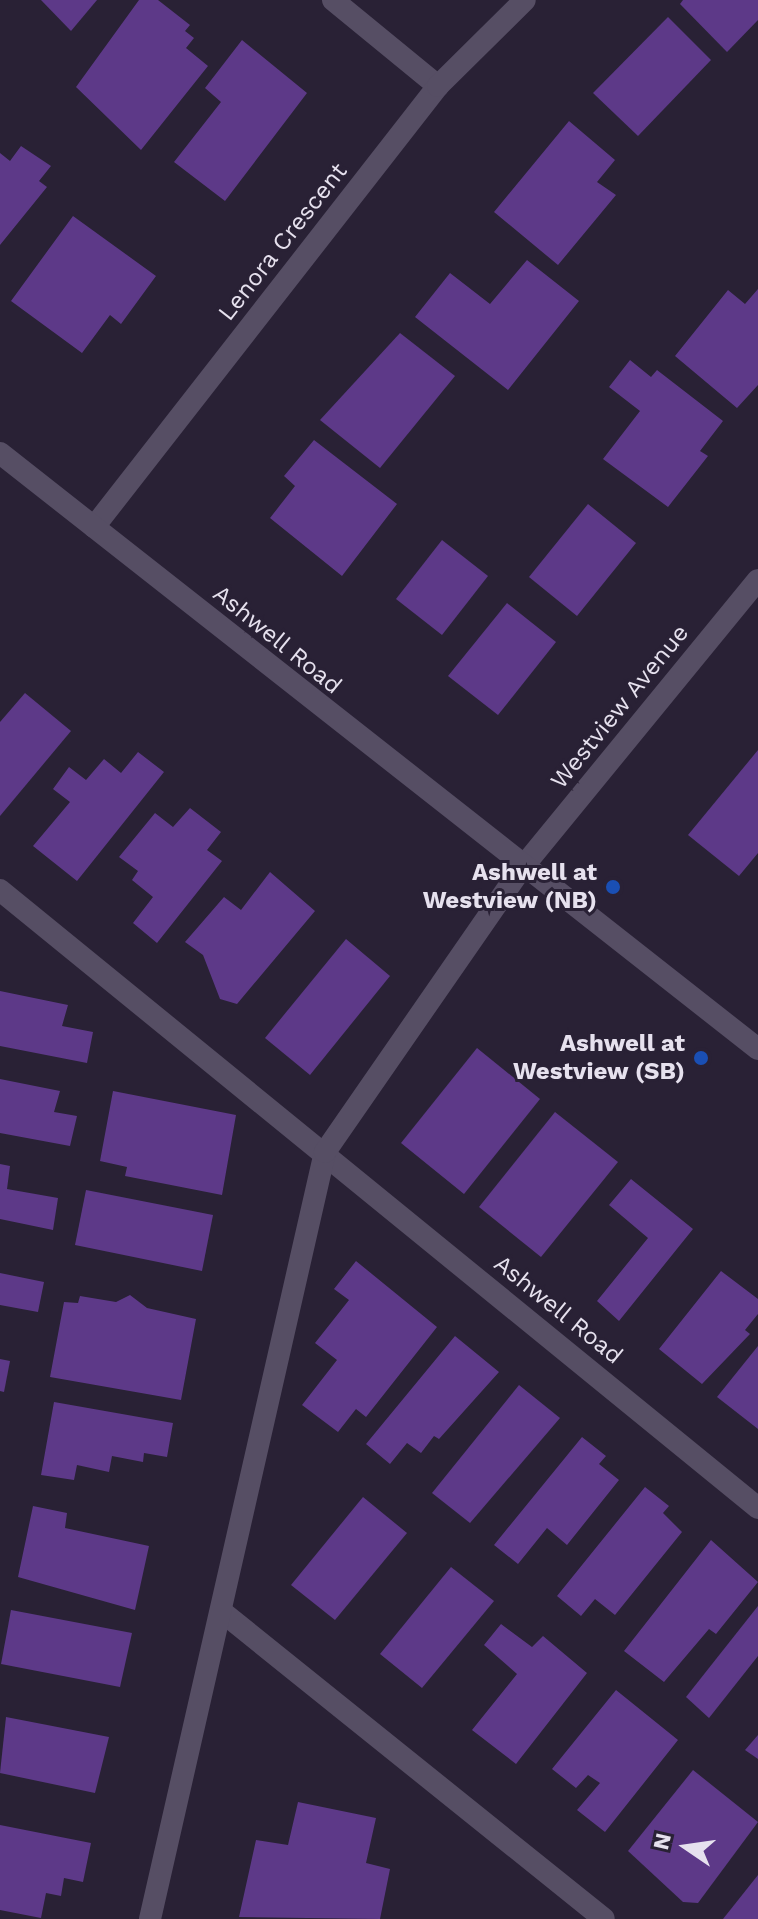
<!DOCTYPE html>
<html>
<head>
<meta charset="utf-8">
<style>
  body { margin:0 }
  #map { position:relative; width:758px; height:1919px; overflow:hidden; background:#292135; font-family:"Work Sans",sans-serif }
  div>[style] { position:absolute }
  [style*='--x'] { left:calc(var(--x)*1px); top:calc(var(--y)*1px); width:calc(var(--w)*1px); rotate:calc(var(--a)*1deg) }
  .building>* { inset:0; background:#5d3988 }
  .minor>* { height:22px; margin:-11px; padding:0 11px; transform-origin:11px; border-radius:11px; background:#564e64 }
  .tertiary>* { height:22px; margin:-11px; padding:0 11px; transform-origin:11px; border-radius:11px; background:#564e64 }
  .dots>* { width:22px; height:22px; translate:-50% -50%; box-sizing:border-box; border:4px solid #292135; border-radius:50% }
  span { translate:-50% -50%; white-space:nowrap; text-align:center; line-height:1.15; -webkit-text-stroke:6px #292135; paint-order:stroke }
  .street-label { font-size:24px; color:#e6e1ee }
  .poi-label { font-size:24px; color:#e6e1ee; font-weight:700 }
  .right { translate:-100% -50%; text-align:right }
  .north { position:absolute; left:646px; top:1807px; width:80px; height:80px; -webkit-text-stroke:6px #292135; paint-order:stroke; rotate:283deg; font-size:22px; font-weight:700; line-height:32px; text-align:center; color:#e6e1ee }
  .north::after { content:''; display:block; margin:auto; width:28px; height:36px; background:#e6e1ee; clip-path:polygon(50% 0,100% 100%,50% 72%,0 100%) }
</style>
</head>
<body>
<div id="map">
  <div class="building">
    <div style="clip-path:polygon(41px 0,97px 0,71px 31px)"></div>
    <div style="clip-path:polygon(139px 0,158px 0,190px 25px,185px 31px,194px 38px,186px 48px,208px 66px,141px 150px,76px 87px)"></div>
    <div style="clip-path:polygon(683px 0,758px 0,758px 20px,727px 52px,680px 4px)"></div>
    <div style="clip-path:polygon(668px 17px,711px 60px,638px 136px,593px 93px)"></div>
    <div style="clip-path:polygon(242px 40px,307px 93px,225px 201px,174px 162px,221px 102px,205px 88px)"></div>
    <div style="clip-path:polygon(569px 121px,615px 160px,597px 182px,616px 195px,558px 265px,494px 212px)"></div>
    <div style="clip-path:polygon(21px 146px,51px 166px,39px 181px,47px 187px,0 245px,0 153px,10px 161px)"></div>
    <div style="clip-path:polygon(73px 216px,156px 276px,121px 324px,110px 315px,82px 353px,11px 301px)"></div>
    <div style="clip-path:polygon(527px 260px,579px 301px,508px 390px,415px 317px,450px 273px,490px 304px)"></div>
    <div style="clip-path:polygon(758px 289px,758px 385px,737px 408px,675px 356px,728px 290px,745px 304px)"></div>
    <div style="clip-path:polygon(400px 333px,455px 376px,380px 468px,320px 420px)"></div>
    <div style="clip-path:polygon(630px 360px,651px 377px,657px 370px,723px 421px,700px 451px,708px 456px,668px 507px,603px 459px,640px 411px,609px 387px)"></div>
    <div style="clip-path:polygon(314px 440px,397px 504px,342px 576px,270px 518px,295px 486px,284px 476px)"></div>
    <div style="clip-path:polygon(588px 504px,636px 543px,577px 616px,529px 577px)"></div>
    <div style="clip-path:polygon(442px 540px,488px 576px,442px 635px,396px 599px)"></div>
    <div style="clip-path:polygon(507px 603px,556px 642px,498px 715px,448px 676px)"></div>
    <div style="clip-path:polygon(25px 693px,71px 731px,0 816px,0 722px)"></div>
    <div style="clip-path:polygon(758px 750px,758px 853px,739px 876px,688px 835px)"></div>
    <div style="clip-path:polygon(138px 752px,164px 772px,77px 881px,33px 846px,70px 802px,53px 789px,69px 767px,86px 780px,104px 759px,121px 773px)"></div>
    <div style="clip-path:polygon(190px 808px,221px 832px,207px 850px,222px 861px,157px 943px,133px 923px,153px 897px,132px 880px,138px 871px,119px 857px,155px 813px,173px 827px)"></div>
    <div style="clip-path:polygon(270px 872px,315px 911px,237px 1004px,220px 999px,203px 955px,185px 942px,224px 897px,241px 910px)"></div>
    <div style="clip-path:polygon(346px 939px,390px 976px,310px 1075px,265px 1038px)"></div>
    <div style="clip-path:polygon(0 991px,68px 1005px,62px 1026px,93px 1032px,87px 1063px,0 1046px)"></div>
    <div style="clip-path:polygon(477px 1048px,540px 1099px,464px 1194px,401px 1143px)"></div>
    <div style="clip-path:polygon(0 1079px,60px 1091px,54px 1112px,77px 1116px,70px 1146px,0 1133px)"></div>
    <div style="clip-path:polygon(113px 1091px,236px 1115px,222px 1195px,125px 1176px,127px 1167px,100px 1161px)"></div>
    <div style="clip-path:polygon(555px 1112px,618px 1162px,541px 1257px,479px 1207px)"></div>
    <div style="clip-path:polygon(0 1164px,10px 1166px,7px 1189px,58px 1198px,53px 1230px,0 1219px)"></div>
    <div style="clip-path:polygon(631px 1179px,693px 1229px,619px 1321px,597px 1301px,648px 1238px,609px 1205px)"></div>
    <div style="clip-path:polygon(86px 1190px,213px 1215px,202px 1271px,75px 1245px)"></div>
    <div style="clip-path:polygon(356px 1261px,437px 1327px,366px 1417px,356px 1409px,338px 1432px,302px 1405px,337px 1360px,315px 1343px,349px 1300px,334px 1289px)"></div>
    <div style="clip-path:polygon(721px 1271px,758px 1299px,758px 1314px,745px 1330px,750px 1334px,702px 1384px,659px 1349px)"></div>
    <div style="clip-path:polygon(0 1273px,44px 1282px,38px 1312px,0 1305px)"></div>
    <div style="clip-path:polygon(130px 1295px,147px 1308px,196px 1319px,181px 1400px,50px 1377px,64px 1302px,78px 1303px,80px 1296px,116px 1302px)"></div>
    <div style="clip-path:polygon(455px 1336px,499px 1372px,439px 1439px,434px 1436px,421px 1453px,407px 1443px,390px 1464px,366px 1444px)"></div>
    <div style="clip-path:polygon(758px 1346px,758px 1429px,717px 1397px)"></div>
    <div style="clip-path:polygon(0 1359px,10px 1361px,4px 1392px,0 1391px)"></div>
    <div style="clip-path:polygon(519px 1385px,560px 1418px,470px 1523px,432px 1493px)"></div>
    <div style="clip-path:polygon(54px 1402px,173px 1423px,167px 1457px,144px 1453px,143px 1462px,112px 1456px,109px 1472px,77px 1465px,74px 1480px,41px 1475px)"></div>
    <div style="clip-path:polygon(582px 1437px,606px 1456px,599px 1464px,619px 1480px,567px 1545px,547px 1528px,518px 1564px,494px 1545px)"></div>
    <div style="clip-path:polygon(645px 1487px,669px 1506px,663px 1513px,682px 1532px,615px 1615px,595px 1599px,581px 1616px,557px 1596px)"></div>
    <div style="clip-path:polygon(363px 1497px,407px 1533px,335px 1620px,291px 1585px)"></div>
    <div style="clip-path:polygon(33px 1506px,67px 1513px,65px 1528px,149px 1546px,135px 1610px,18px 1577px)"></div>
    <div style="clip-path:polygon(711px 1540px,758px 1582px,716px 1634px,709px 1629px,664px 1682px,624px 1651px)"></div>
    <div style="clip-path:polygon(451px 1567px,494px 1601px,422px 1688px,380px 1654px)"></div>
    <div style="clip-path:polygon(758px 1606px,758px 1656px,709px 1718px,686px 1697px)"></div>
    <div style="clip-path:polygon(11px 1610px,132px 1633px,120px 1687px,1px 1664px)"></div>
    <div style="clip-path:polygon(501px 1624px,532px 1647px,543px 1636px,587px 1673px,516px 1764px,472px 1730px,517px 1674px,484px 1645px)"></div>
    <div style="clip-path:polygon(616px 1690px,678px 1740px,605px 1832px,577px 1810px,600px 1783px,588px 1775px,576px 1788px,552px 1769px)"></div>
    <div style="clip-path:polygon(6px 1717px,109px 1737px,95px 1793px,0 1773px)"></div>
    <div style="clip-path:polygon(758px 1735px,758px 1759px,745px 1750px)"></div>
    <div style="clip-path:polygon(693px 1770px,758px 1822px,698px 1903px,683px 1902px,628px 1851px)"></div>
    <div style="clip-path:polygon(298px 1802px,376px 1818px,366px 1863px,390px 1869px,380px 1919px,239px 1917px,256px 1840px,288px 1845px)"></div>
    <div style="clip-path:polygon(0 1825px,91px 1843px,83px 1882px,64px 1878px,61px 1896px,46px 1893px,41px 1918px,0 1910px)"></div>
    <div style="clip-path:polygon(758px 1875px,758px 1919px,723px 1919px)"></div>
  </div>
  <div class="minor">
    <div style="--x:333;--y:0;--w:136;--a:39.3"></div>
    <div style="--x:94;--y:527;--w:559;--a:-52.04"></div>
    <div style="--x:438;--y:86;--w:122;--a:-44.7"></div>
    <div style="--x:0;--y:890;--w:978;--a:39.19"></div>
    <div style="--x:221;--y:1611;--w:491;--a:38.8"></div>
    <div style="--x:150;--y:1919;--w:787;--a:-77.15"></div>
    <div style="--x:325;--y:1152;--w:346;--a:-55.3"></div>
    <div style="--x:522;--y:868;--w:372;--a:-50.7"></div>
  </div>
  <div class="tertiary">
    <div style="--x:0;--y:453;--w:964;--a:38.18"></div>
  </div>
  <div class="dots">
    <div style="left:613px;top:887px;background:#1a4fb4"></div>
    <div style="left:701px;top:1058px;background:#1a4fb4"></div>
  </div>
  <div class="street-label">
    <span style="left:283px;top:242px;rotate:-52deg">Lenora Crescent</span>
    <span style="left:277px;top:640px;rotate:39deg">Ashwell Road</span>
    <span style="left:620px;top:707px;rotate:-51deg">Westview Avenue</span>
    <span style="left:558px;top:1310px;rotate:39deg">Ashwell Road</span>
  </div>
  <div class="poi-label">
    <span class="right" style="left:597px;top:887px">Ashwell at<br>Westview (NB)</span>
    <span class="right" style="left:685px;top:1058px">Ashwell at<br>Westview (SB)</span>
  </div>
  <div class="north">N</div>
</div>
</body>
</html>
